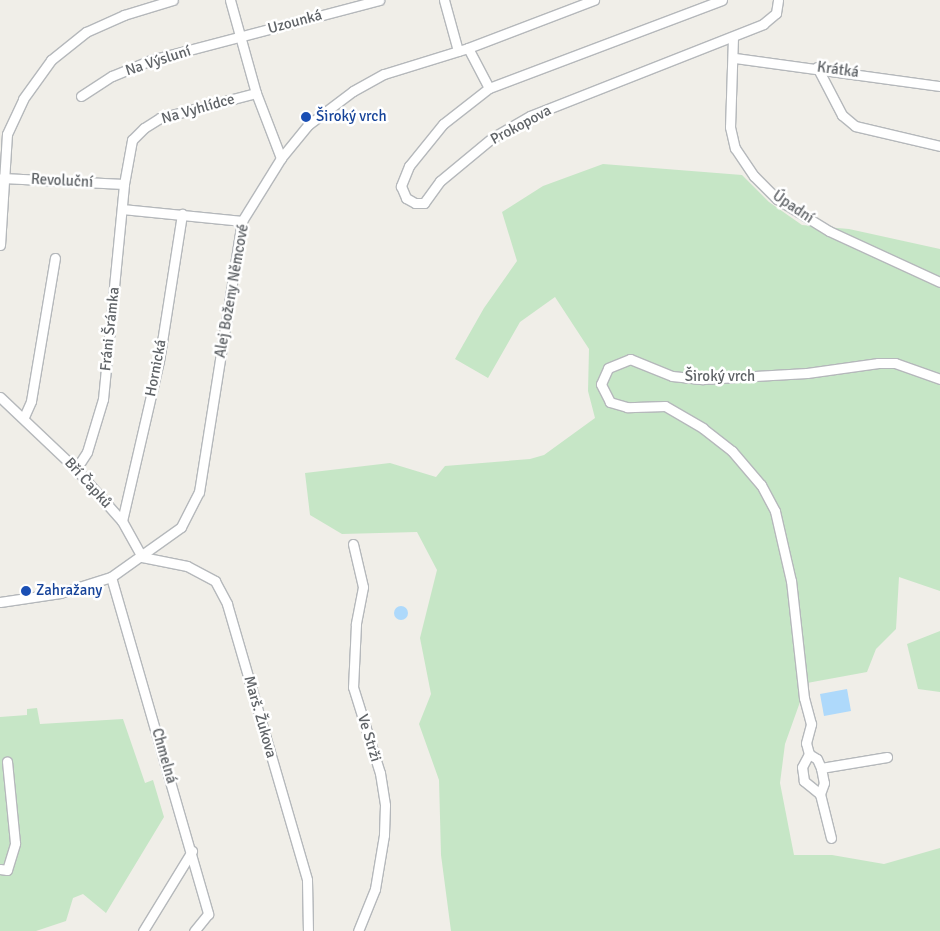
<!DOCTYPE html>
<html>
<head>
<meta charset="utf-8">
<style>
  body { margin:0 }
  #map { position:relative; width:940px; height:931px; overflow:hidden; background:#f0eee8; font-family:Signika,sans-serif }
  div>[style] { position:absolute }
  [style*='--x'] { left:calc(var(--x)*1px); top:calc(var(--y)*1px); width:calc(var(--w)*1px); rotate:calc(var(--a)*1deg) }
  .green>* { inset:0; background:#c6e6c6 }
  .water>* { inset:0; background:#aed9fb }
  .round { border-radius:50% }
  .roads { filter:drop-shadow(1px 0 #b5b8bb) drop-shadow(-1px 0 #b5b8bb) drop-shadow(0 1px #b5b8bb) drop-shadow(0 -1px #b5b8bb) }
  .street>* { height:9px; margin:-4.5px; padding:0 4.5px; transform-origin:4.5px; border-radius:4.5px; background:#fff }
  .dots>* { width:14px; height:14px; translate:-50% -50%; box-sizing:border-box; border:2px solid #fff; border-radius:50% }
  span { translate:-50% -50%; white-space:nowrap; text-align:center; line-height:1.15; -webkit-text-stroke:5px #fff; paint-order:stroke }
  .street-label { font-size:15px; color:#5f6367 }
  .transit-label { font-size:15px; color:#164399 }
  .left { translate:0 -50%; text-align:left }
</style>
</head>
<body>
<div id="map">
  <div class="green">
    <div style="clip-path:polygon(603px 164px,742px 175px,769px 202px,802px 225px,849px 229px,940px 249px,940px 591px,899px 577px,896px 629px,876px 649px,867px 672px,807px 683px,802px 633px,794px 635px,800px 702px,785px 744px,780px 783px,794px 855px,832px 855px,884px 864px,940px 848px,940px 931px,451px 931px,441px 855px,439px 780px,419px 724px,431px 694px,420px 638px,437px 570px,417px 532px,342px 534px,310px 515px,305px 473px,390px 463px,436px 477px,445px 466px,530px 459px,544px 455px,595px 418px,588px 391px,589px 349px,555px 297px,520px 322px,488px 378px,455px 359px,484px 308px,517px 261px,502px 212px,543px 186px)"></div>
    <div style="clip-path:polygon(940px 631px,940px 692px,918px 689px,907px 644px)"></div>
    <div style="clip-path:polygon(37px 708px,40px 724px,123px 719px,145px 783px,153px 780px,164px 817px,106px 913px,83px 894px,73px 898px,66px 921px,36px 931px,0 931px,0 717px,27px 715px,27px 709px)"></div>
  </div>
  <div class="water">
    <div class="round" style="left:394px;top:606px;width:14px;height:14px"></div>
    <div style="clip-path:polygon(847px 689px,851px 711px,824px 716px,820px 694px)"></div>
  </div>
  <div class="roads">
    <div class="street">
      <div style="--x:230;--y:0;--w:97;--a:74.4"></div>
      <div style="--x:256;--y:93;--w:70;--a:69"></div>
      <div style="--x:444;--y:0;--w:53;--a:74.6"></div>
      <div style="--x:722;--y:0;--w:249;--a:159.3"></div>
      <div style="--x:489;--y:88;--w:58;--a:142"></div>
      <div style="--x:443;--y:124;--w:54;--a:129"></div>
      <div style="--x:409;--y:166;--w:22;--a:112"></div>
      <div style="--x:401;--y:186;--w:13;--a:67"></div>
      <div style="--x:406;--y:198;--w:10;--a:29"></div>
      <div style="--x:415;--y:203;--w:9;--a:0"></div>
      <div style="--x:424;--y:203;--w:27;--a:-54"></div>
      <div style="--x:440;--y:181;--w:67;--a:-39.6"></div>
      <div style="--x:492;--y:138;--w:44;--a:-30.1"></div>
      <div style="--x:530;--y:116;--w:251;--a:-21.5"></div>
      <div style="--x:763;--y:24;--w:17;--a:-40"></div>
      <div style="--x:776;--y:13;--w:13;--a:-81"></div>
      <div style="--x:733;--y:37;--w:90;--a:91.9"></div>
      <div style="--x:730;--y:127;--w:22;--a:77"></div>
      <div style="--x:735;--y:148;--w:34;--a:56"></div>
      <div style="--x:754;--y:176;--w:33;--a:45"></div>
      <div style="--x:777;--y:199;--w:61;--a:31.6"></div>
      <div style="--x:829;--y:231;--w:122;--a:24.7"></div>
      <div style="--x:468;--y:48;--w:45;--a:62.3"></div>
      <div style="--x:735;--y:58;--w:207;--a:7.8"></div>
      <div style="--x:817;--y:67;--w:54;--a:62.5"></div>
      <div style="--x:842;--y:115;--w:17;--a:40"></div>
      <div style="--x:855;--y:126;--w:87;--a:13.2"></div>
      <div style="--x:81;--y:96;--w:37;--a:-33"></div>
      <div style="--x:112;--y:76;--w:42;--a:-22.3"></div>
      <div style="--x:151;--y:60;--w:236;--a:-14.7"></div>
      <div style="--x:2;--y:178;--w:122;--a:2.8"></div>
      <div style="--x:122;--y:209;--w:121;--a:5.7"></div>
      <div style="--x:0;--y:245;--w:111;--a:-86.4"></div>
      <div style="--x:7;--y:134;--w:38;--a:-65"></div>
      <div style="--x:23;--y:99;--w:48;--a:-54.3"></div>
      <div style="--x:51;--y:60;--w:45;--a:-38.7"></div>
      <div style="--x:86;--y:32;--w:42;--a:-24.1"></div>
      <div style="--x:124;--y:15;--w:51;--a:-17"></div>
      <div style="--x:0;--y:397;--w:105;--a:43.5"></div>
      <div style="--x:76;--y:469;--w:69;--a:48.5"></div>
      <div style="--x:122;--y:521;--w:41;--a:60.9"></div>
      <div style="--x:24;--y:417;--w:17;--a:-66"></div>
      <div style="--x:31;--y:401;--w:145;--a:-80.5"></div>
      <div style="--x:76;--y:469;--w:20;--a:-57"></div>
      <div style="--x:87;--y:452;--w:55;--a:-73.2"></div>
      <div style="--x:103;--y:399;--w:216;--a:-84.4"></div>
      <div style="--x:124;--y:184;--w:45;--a:-79.7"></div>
      <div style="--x:132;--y:140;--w:17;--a:-45"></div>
      <div style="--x:144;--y:128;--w:19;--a:-32"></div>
      <div style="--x:160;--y:118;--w:99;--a:-14.6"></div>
      <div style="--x:122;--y:521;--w:164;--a:-77"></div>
      <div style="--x:159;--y:361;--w:149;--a:-81.1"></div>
      <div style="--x:353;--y:544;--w:44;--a:76.9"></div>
      <div style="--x:363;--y:587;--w:38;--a:101"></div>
      <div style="--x:356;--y:624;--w:63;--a:92.7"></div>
      <div style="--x:353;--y:687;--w:90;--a:72.6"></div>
      <div style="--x:380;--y:773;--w:32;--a:81"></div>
      <div style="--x:385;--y:805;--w:30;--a:92"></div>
      <div style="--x:384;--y:835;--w:55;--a:99.5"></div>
      <div style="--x:375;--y:889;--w:45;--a:112"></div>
      <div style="--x:142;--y:557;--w:46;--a:11.3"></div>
      <div style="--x:187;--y:566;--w:32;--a:28"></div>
      <div style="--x:215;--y:581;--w:26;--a:62"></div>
      <div style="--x:227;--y:604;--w:287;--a:73.8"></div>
      <div style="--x:307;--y:880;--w:51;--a:88.9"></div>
      <div style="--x:111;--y:577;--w:351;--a:73.9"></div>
      <div style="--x:208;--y:914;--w:22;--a:129"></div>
      <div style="--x:0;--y:602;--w:61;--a:-8.5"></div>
      <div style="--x:60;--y:593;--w:53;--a:-17.4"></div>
      <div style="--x:111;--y:577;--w:86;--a:-35.5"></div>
      <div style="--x:181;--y:527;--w:39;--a:-63"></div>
      <div style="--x:199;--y:492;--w:274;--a:-81"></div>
      <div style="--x:242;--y:221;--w:74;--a:-58.2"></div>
      <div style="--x:281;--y:158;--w:43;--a:-50.7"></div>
      <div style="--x:308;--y:125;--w:56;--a:-37.1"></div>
      <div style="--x:353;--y:91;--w:35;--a:-29"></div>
      <div style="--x:384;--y:74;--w:88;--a:-17.2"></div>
      <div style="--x:468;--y:48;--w:135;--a:-20.9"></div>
      <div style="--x:809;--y:754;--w:9;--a:32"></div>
      <div style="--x:817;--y:759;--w:10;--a:66"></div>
      <div style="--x:821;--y:768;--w:15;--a:79"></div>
      <div style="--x:824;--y:783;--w:12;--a:110"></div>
      <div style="--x:821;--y:768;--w:67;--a:-9.5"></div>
      <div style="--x:831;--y:838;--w:45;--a:-104"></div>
      <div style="--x:820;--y:794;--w:21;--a:-141"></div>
      <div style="--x:804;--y:781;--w:14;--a:-98"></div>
      <div style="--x:802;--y:767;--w:15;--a:-62"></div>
      <div style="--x:809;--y:754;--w:11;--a:-105"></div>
      <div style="--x:806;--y:743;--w:20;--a:-75"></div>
      <div style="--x:811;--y:724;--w:27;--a:-105"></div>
      <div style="--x:804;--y:698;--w:118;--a:-96.3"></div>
      <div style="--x:791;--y:581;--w:72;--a:-102.9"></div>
      <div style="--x:775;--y:511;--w:30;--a:-118"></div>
      <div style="--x:761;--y:485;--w:45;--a:-130.5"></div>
      <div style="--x:732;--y:451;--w:37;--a:-142"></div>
      <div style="--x:703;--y:428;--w:44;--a:-149.9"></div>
      <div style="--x:665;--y:406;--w:38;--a:178"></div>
      <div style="--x:627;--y:407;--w:18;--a:-164"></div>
      <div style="--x:610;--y:402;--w:20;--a:-117"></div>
      <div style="--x:601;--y:384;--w:17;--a:-66"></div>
      <div style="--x:608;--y:368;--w:24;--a:-22"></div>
      <div style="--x:630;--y:359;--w:45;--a:22"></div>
      <div style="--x:672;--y:376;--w:31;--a:6"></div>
      <div style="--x:703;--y:379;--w:104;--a:-3.3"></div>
      <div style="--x:807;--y:373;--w:72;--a:-8"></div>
      <div style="--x:878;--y:363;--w:17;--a:0"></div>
      <div style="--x:895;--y:363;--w:48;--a:19.6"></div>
      <div style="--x:0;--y:869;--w:7;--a:8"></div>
      <div style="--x:7;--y:870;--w:28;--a:-73"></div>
      <div style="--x:15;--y:843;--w:82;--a:-95.6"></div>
      <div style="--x:143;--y:931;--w:94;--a:-58.5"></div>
    </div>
  </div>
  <div class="dots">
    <div style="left:306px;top:117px;background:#1a4fb4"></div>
    <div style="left:26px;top:591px;background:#1a4fb4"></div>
  </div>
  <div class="street-label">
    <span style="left:295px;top:22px;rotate:-15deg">Uzounká</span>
    <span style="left:158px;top:61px;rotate:-18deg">Na Výsluní</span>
    <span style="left:838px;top:70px;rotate:8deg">Krátká</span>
    <span style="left:198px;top:109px;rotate:-16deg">Na Vyhlídce</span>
    <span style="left:521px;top:125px;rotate:-28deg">Prokopova</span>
    <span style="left:62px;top:181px;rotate:3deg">Revoluční</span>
    <span style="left:793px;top:207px;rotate:34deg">Úpadní</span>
    <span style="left:232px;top:291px;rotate:-80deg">Alej Boženy Němcové</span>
    <span style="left:110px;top:329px;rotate:-84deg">Fráni Šrámka</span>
    <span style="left:156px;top:368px;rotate:-79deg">Hornická</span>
    <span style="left:720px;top:377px">Široký vrch</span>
    <span style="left:88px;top:483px;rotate:48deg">Bří Čapků</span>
    <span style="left:260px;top:717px;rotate:74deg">Marš. Žukova</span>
    <span style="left:369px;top:738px;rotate:73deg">Ve Strži</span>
    <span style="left:164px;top:756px;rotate:74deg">Chmelná</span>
  </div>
  <div class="transit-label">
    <span class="left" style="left:316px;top:117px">Široký vrch</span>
    <span class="left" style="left:36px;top:591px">Zahražany</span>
  </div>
</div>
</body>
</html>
